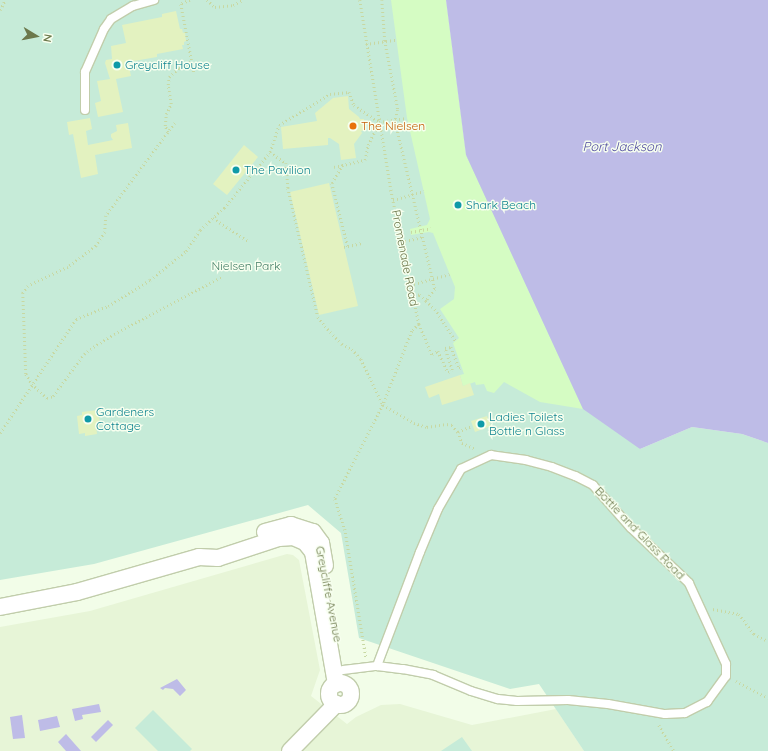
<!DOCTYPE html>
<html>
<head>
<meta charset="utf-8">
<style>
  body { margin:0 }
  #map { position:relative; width:768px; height:751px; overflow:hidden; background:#f2fde8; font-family:Quicksand,sans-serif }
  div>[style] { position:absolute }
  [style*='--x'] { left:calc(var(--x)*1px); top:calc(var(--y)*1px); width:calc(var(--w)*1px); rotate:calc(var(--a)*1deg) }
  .residential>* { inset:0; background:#e7f5d7 }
  .green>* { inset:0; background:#c6ebd8 }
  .sand>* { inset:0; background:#d5fcc3 }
  .water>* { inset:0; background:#bebce7 }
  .building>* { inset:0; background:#e3f2c0 }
  .path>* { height:2.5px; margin-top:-1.25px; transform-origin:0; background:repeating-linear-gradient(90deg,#c8d8a2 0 1px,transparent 0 4px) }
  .roads { filter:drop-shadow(1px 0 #c1cdab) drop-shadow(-1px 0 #c1cdab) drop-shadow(0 1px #c1cdab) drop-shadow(0 -1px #c1cdab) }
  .service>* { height:8px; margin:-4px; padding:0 4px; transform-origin:4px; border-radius:4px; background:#fff }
  .minor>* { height:16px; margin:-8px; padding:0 8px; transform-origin:8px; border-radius:8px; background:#fff }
  .minor>.ring { margin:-8px; padding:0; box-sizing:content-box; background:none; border:16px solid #fff; border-radius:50% }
  .dots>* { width:11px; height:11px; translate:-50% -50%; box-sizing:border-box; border:2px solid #f7ffef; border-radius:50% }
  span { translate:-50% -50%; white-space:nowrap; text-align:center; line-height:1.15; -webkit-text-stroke:3px #f7ffef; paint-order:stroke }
  .culture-label { font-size:12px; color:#0d838f }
  .left { translate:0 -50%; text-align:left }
  .food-label { font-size:12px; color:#c56008 }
  .street-label { font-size:12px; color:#6c784b }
  .park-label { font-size:12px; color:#437e66 }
  .water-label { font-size:13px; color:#534ea1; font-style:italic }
  .north { position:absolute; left:16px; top:16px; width:40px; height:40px; -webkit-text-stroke:3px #f7ffef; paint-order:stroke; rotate:100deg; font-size:11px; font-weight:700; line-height:16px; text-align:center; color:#6c784b }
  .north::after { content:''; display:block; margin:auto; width:14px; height:18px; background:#6c784b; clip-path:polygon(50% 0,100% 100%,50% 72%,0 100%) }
</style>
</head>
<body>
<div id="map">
  <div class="residential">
    <div style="clip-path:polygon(287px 554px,293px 555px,299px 560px,320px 670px,311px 696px,347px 724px,356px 717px,381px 705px,400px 704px,472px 725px,556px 709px,584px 751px,0 751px,0 627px,90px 611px)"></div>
  </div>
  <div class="green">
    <div style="clip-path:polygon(0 0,446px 0,466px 155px,640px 449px,692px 427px,742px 434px,768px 443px,768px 751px,584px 751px,539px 684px,510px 689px,359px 638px,341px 533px,308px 505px,94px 564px,0 580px)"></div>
    <div style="clip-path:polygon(153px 710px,192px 749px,190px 751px,158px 751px,135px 728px)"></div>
    <div style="clip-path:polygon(462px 737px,472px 751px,441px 751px)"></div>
  </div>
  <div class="sand">
    <div style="clip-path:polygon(391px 0,446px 0,466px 155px,583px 409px,540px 402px,504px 382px,494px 393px,487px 391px,484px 384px,476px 385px,475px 382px,463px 386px,460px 375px,464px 374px,453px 343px,459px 338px,440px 309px,454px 299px,455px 287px,433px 233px,429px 232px,411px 235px,410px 229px,427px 225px,430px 219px,407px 118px)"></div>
  </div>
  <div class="water">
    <div style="clip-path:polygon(446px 0,768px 0,768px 443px,742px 434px,692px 427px,640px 449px,583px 409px,466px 155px)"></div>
    <div style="clip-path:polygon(177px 679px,186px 690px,180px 696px,173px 689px,165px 688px,163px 690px,160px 688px)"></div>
    <div style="clip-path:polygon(99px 704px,101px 712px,82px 715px,83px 719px,75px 721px,72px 709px)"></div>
    <div style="clip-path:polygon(22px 715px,25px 738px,13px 739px,10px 717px)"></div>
    <div style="clip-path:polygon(57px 716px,60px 727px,40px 731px,38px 720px)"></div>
    <div style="clip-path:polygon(108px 720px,113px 725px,96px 742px,91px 737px)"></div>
    <div style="clip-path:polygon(66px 734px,81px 751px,66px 751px,58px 742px)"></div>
  </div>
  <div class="building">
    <div style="clip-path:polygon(176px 11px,180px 29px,182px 29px,183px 33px,185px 32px,186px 41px,184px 42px,184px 45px,182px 45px,183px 49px,157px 54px,157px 57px,128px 62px,131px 76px,116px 79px,123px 112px,98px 117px,95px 103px,101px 101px,97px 81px,110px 79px,105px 63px,106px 60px,112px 59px,111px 46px,126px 43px,122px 25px,162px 17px,162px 14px)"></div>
    <div style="clip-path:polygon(348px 96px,349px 109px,359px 117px,360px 119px,364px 119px,366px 130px,361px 131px,362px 133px,354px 144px,356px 158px,341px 160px,339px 144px,330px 138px,328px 138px,328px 145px,283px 149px,281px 127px,317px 121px,315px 113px,333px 98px)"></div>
    <div style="clip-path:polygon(90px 118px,92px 129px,86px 131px,88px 145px,113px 140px,111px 137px,111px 134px,117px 131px,116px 125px,128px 123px,132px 148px,95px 155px,98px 174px,81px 178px,73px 134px,69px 135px,67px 122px)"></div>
    <div style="clip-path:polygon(244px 145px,258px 157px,227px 195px,213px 184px)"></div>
    <div style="clip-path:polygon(329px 183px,358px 306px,319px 315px,290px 192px)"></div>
    <div style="clip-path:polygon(460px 375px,463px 386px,470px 383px,474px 395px,442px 405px,439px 394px,429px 398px,425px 387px)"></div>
    <div style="clip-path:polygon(98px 410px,100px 423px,96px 424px,97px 434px,85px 436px,85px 433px,79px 434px,77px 416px,82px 415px,82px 412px)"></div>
    <div style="clip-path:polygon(487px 416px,491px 426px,475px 432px,471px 421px)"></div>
  </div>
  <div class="path">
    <div style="--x:190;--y:0;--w:10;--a:156"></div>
    <div style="--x:181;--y:4;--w:70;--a:79.3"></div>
    <div style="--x:207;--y:0;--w:11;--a:41"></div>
    <div style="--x:215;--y:7;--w:18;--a:-6"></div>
    <div style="--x:233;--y:5;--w:11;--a:-27"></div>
    <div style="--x:360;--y:0;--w:193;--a:80.7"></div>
    <div style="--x:391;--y:190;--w:137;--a:78.2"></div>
    <div style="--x:419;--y:324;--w:10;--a:135"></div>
    <div style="--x:412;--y:331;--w:79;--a:111.4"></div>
    <div style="--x:383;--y:405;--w:106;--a:117.1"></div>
    <div style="--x:335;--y:499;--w:32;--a:72"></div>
    <div style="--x:345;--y:529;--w:130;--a:80.7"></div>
    <div style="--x:382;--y:0;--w:41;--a:85.8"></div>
    <div style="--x:385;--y:41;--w:70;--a:79.3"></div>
    <div style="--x:398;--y:110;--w:10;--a:107"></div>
    <div style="--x:395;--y:120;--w:174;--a:76.7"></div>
    <div style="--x:435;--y:289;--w:15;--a:127"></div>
    <div style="--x:426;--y:301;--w:9;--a:-139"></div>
    <div style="--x:419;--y:295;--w:7;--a:172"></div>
    <div style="--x:0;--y:10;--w:11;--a:-63"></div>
    <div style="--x:366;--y:44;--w:30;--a:-8"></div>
    <div style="--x:175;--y:123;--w:116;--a:126.6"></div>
    <div style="--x:106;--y:216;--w:16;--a:94"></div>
    <div style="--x:105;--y:232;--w:17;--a:123"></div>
    <div style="--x:96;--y:246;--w:35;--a:143"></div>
    <div style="--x:68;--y:267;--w:44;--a:154.6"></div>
    <div style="--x:28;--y:286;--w:9;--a:126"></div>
    <div style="--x:23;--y:293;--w:81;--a:87.9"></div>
    <div style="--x:26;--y:374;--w:12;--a:59"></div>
    <div style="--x:32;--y:384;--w:21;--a:43"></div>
    <div style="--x:47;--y:398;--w:6;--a:-18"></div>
    <div style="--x:53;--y:396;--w:52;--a:-53.6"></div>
    <div style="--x:84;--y:354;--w:8;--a:-40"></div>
    <div style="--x:90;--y:349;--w:28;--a:-32"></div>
    <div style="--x:114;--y:334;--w:123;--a:-28"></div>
    <div style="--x:168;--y:132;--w:7;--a:-117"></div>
    <div style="--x:165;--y:126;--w:12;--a:-85"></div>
    <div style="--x:166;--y:114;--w:11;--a:-63"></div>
    <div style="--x:171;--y:104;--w:19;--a:-99"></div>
    <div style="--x:168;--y:85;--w:8;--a:-83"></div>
    <div style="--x:169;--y:77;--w:13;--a:-42"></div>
    <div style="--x:179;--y:68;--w:15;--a:-28"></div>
    <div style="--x:270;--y:152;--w:19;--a:35"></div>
    <div style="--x:286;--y:163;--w:25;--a:85"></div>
    <div style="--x:288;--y:188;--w:132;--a:76.9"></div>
    <div style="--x:318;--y:317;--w:11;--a:52"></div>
    <div style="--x:325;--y:326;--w:25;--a:47"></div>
    <div style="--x:342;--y:344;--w:11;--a:27"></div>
    <div style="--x:352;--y:349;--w:13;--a:48"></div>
    <div style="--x:361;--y:359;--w:51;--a:64.4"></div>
    <div style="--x:383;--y:405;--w:36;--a:30"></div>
    <div style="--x:414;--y:423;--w:14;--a:17"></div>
    <div style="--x:427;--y:427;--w:20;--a:-9"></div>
    <div style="--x:447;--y:424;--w:5;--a:11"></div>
    <div style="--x:452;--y:425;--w:9;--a:49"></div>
    <div style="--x:458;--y:432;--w:12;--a:70"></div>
    <div style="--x:462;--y:443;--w:15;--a:23"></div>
    <div style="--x:343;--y:165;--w:21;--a:121"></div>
    <div style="--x:332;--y:183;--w:66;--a:76"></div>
    <div style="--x:334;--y:167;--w:32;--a:-13"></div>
    <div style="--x:365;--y:160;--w:15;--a:-79"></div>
    <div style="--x:368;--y:145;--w:25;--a:-64"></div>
    <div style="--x:379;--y:122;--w:28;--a:-8"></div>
    <div style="--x:393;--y:200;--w:32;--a:-16"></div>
    <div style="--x:213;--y:218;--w:42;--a:33.3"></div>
    <div style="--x:411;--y:232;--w:20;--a:-11"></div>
    <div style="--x:401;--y:242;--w:23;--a:-13"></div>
    <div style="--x:344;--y:247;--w:18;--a:-13"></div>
    <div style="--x:410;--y:285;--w:41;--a:-15.4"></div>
    <div style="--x:426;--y:301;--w:12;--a:42"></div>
    <div style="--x:435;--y:309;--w:38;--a:57"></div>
    <div style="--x:419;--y:324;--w:33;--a:67"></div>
    <div style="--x:432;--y:354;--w:7;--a:-27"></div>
    <div style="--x:438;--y:351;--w:23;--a:65"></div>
    <div style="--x:448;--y:372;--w:4;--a:-27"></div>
    <div style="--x:452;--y:370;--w:23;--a:-108"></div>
    <div style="--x:445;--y:348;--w:6;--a:-9"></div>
    <div style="--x:451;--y:347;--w:22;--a:69"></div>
    <div style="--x:459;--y:368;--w:2;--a:-27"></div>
    <div style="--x:458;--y:432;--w:14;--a:-25"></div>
    <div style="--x:0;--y:433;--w:137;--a:-56.3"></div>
    <div style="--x:76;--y:319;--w:35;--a:-22"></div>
    <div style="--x:108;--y:306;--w:49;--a:-31.8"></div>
    <div style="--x:150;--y:280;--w:46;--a:-38.9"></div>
    <div style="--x:186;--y:251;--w:25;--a:-56"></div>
    <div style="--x:200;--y:230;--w:33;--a:-43"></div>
    <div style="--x:224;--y:208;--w:72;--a:-50.6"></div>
    <div style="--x:270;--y:152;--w:28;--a:-72"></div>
    <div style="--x:279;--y:125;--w:60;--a:-31.3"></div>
    <div style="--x:330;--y:94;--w:19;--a:-6"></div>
    <div style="--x:349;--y:92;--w:14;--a:69"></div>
    <div style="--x:354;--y:105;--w:30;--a:34"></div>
    <div style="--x:713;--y:609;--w:26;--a:11"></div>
    <div style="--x:739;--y:614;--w:25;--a:53"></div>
    <div style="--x:754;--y:634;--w:16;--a:27"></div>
    <div style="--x:736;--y:681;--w:36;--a:28"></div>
    <div style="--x:659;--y:725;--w:30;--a:60"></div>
  </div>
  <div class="roads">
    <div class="service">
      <div style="--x:85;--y:110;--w:38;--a:-90"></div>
      <div style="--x:85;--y:72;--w:47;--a:-66.2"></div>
      <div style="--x:104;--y:29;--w:12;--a:-55"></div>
      <div style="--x:111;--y:19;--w:26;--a:-31"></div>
      <div style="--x:133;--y:6;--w:22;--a:-16"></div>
      <div style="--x:343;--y:670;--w:34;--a:-7"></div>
      <div style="--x:377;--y:666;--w:26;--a:7"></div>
      <div style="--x:403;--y:669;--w:31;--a:11"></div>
      <div style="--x:433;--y:675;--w:41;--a:22.8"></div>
      <div style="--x:471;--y:691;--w:28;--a:17"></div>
      <div style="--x:498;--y:699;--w:19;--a:6"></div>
      <div style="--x:517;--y:701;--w:51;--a:-1.1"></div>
      <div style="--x:568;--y:700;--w:40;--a:5.7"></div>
      <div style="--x:608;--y:704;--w:58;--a:10"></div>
      <div style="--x:665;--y:714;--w:20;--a:-3"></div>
      <div style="--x:685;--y:713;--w:25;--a:-27"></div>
      <div style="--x:707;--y:702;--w:32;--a:-54"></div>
      <div style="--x:726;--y:676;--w:12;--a:-90"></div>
      <div style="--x:726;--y:664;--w:89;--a:-114.6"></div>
      <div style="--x:689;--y:583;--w:80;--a:-136.5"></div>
      <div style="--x:631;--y:528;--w:57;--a:-131.5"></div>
      <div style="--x:593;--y:485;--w:20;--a:-153"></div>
      <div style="--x:575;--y:476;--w:25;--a:-159"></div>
      <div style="--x:552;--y:467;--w:27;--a:-165"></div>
      <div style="--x:526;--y:460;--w:35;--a:-172"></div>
      <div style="--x:491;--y:455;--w:33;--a:155"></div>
      <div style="--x:461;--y:469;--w:46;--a:119.9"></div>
      <div style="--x:438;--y:509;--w:47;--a:112.7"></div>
      <div style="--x:420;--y:552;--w:122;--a:110.7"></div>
    </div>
    <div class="minor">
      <div style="--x:265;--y:532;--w:27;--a:-15"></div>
      <div style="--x:291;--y:525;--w:23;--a:18"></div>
      <div style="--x:313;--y:532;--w:14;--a:54"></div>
      <div style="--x:321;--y:543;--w:23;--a:80"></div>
      <div style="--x:0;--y:607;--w:78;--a:-11"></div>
      <div style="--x:77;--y:592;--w:127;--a:-16"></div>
      <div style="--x:199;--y:557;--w:19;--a:3"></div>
      <div style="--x:218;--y:558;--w:64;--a:-18.2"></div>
      <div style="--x:279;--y:538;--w:14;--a:-4"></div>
      <div style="--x:293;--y:537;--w:13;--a:23"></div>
      <div style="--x:305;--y:542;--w:13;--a:51"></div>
      <div style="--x:313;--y:552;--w:134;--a:80.1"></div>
      <div class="ring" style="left:329px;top:683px;width:6px;height:6px"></div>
      <div style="--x:290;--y:751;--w:66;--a:-45.6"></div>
    </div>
  </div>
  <div class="dots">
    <div style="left:117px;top:65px;background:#0f9aa8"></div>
    <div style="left:353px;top:126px;background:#e8710a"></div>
    <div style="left:236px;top:170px;background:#0f9aa8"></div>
    <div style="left:458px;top:205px;background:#0f9aa8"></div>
    <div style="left:88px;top:419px;background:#0f9aa8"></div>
    <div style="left:481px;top:424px;background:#0f9aa8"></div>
  </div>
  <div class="culture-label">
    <span class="left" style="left:125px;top:65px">Greycliff House</span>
    <span class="left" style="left:244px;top:170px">The Pavilion</span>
    <span class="left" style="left:466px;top:205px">Shark Beach</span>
    <span class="left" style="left:96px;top:419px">Gardeners<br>Cottage</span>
    <span class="left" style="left:489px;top:424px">Ladies Toilets<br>Bottle n Glass</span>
  </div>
  <div class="food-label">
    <span class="left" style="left:361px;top:126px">The Nielsen</span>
  </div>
  <div class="street-label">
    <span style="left:405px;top:258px;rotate:79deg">Promenade Road</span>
    <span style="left:640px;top:533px;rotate:46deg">Bottle and Glass Road</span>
    <span style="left:329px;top:594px;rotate:79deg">Greycliffe Avenue</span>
  </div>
  <div class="park-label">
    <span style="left:246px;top:266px">Nielsen Park</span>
  </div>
  <div class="water-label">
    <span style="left:622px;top:146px">Port Jackson</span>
  </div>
  <div class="north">N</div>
</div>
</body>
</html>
